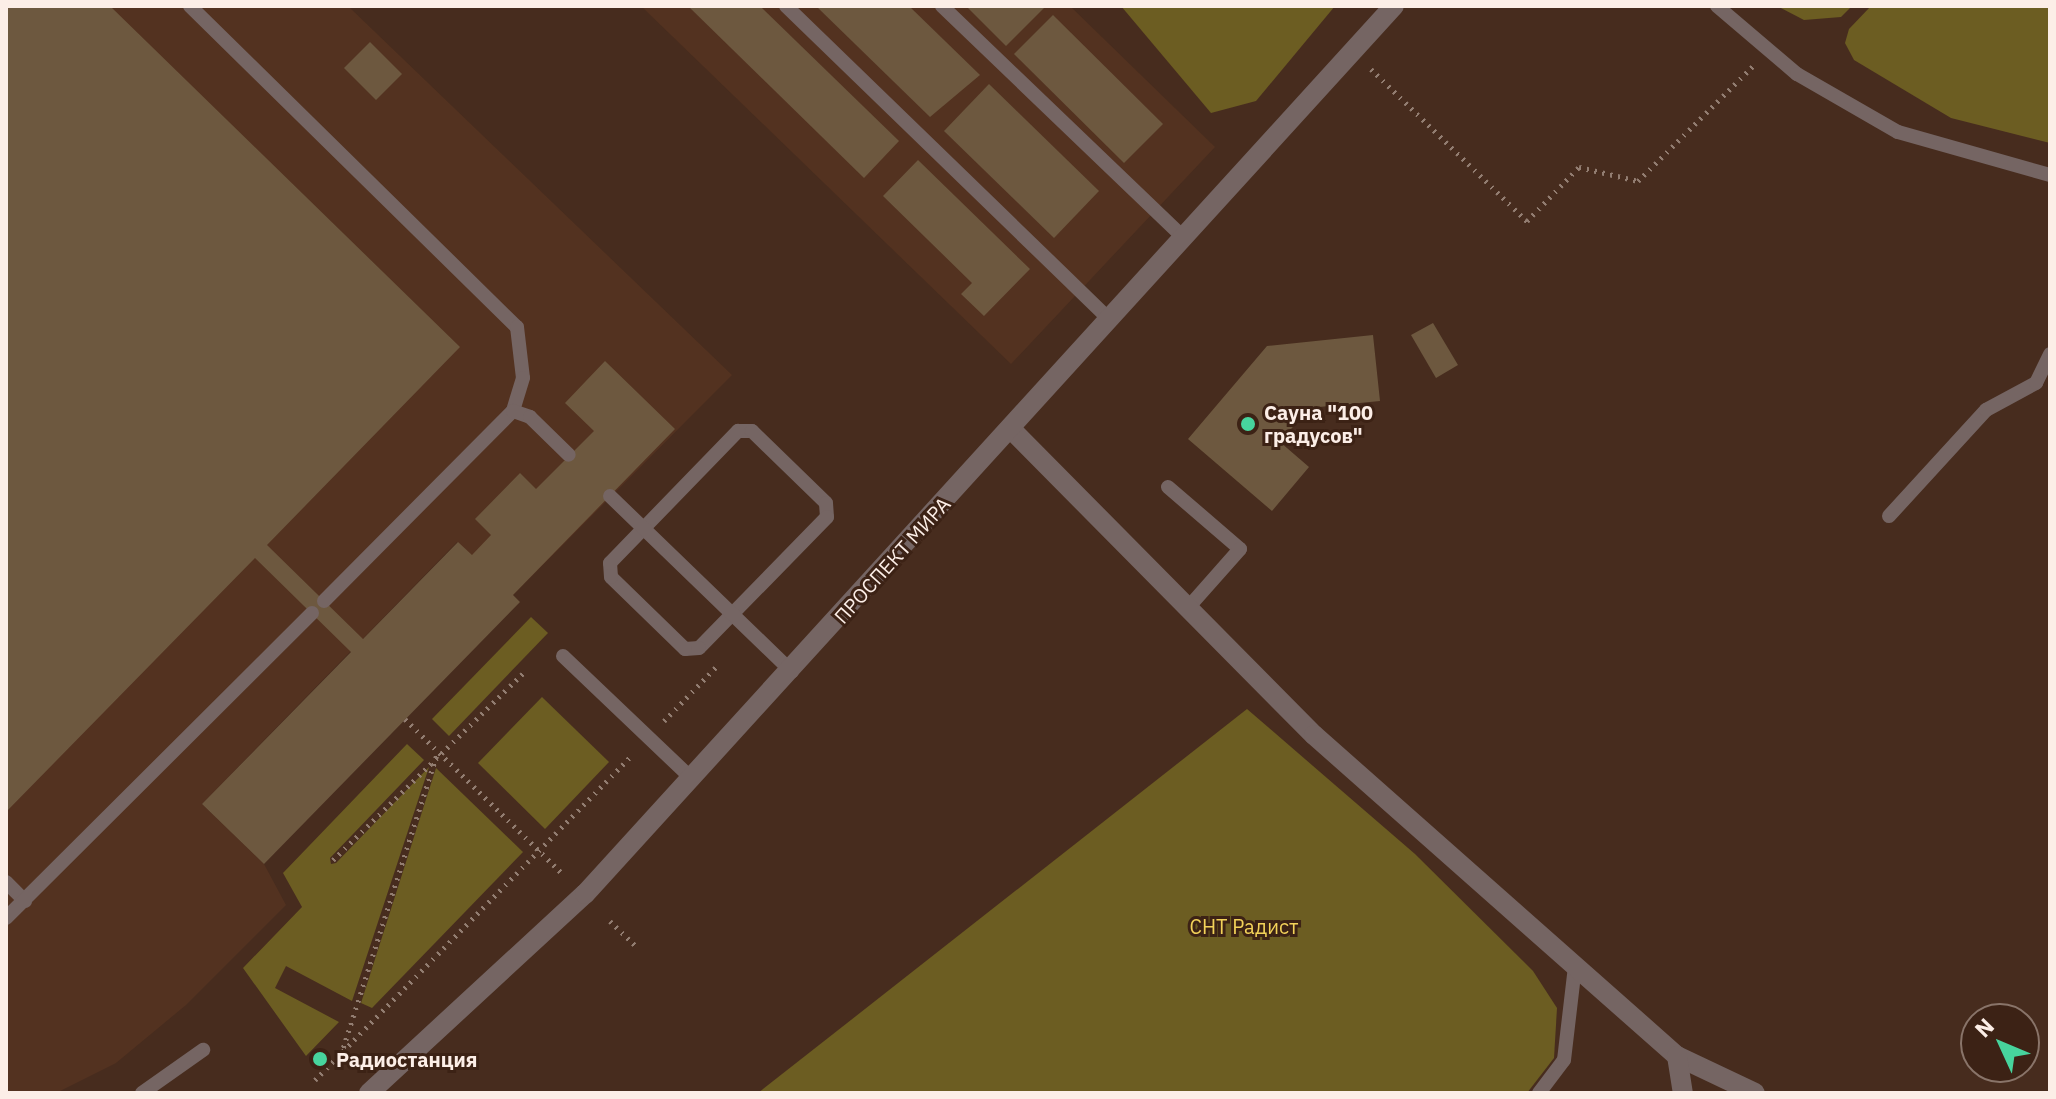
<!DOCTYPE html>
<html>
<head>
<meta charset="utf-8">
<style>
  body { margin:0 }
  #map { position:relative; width:2056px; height:1099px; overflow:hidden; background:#472c1e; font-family:"IBM Plex Sans",sans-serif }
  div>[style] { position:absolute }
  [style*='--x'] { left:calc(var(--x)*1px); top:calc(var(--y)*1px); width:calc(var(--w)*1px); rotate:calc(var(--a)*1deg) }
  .built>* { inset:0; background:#533220 }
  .green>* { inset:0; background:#6c5d22 }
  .building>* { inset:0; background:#6d583f }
  .path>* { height:5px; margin-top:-2.5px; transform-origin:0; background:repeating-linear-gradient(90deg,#927d71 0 2px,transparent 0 8px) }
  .service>* { height:14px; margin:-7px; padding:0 7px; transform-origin:7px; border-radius:7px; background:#756563 }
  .minor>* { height:20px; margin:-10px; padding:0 10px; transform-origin:10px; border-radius:10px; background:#756563 }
  .tertiary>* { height:20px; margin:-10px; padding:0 10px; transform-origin:10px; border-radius:10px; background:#756563 }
  .dots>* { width:22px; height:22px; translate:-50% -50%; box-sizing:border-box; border:4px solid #3c2215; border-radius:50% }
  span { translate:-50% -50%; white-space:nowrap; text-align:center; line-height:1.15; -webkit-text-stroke:6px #3c2215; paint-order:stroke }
  .poi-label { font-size:20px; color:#fceee7; font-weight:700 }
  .left { translate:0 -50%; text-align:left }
  .street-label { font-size:20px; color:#fceee7 }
  .park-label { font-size:20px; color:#f3d259 }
  .frame { position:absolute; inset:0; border:8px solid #fceee7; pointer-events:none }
  .north { position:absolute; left:1960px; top:1003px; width:80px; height:80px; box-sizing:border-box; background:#3c2215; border:2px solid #897469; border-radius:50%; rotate:314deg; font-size:22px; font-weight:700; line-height:32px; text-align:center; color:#fceee7 }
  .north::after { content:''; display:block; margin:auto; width:28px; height:36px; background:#47d49d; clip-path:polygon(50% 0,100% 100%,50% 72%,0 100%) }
</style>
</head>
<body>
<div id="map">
  <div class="built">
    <div style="clip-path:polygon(6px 6px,348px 6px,732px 375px,513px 595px,457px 542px,202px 804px,264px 864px,286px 905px,186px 1005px,116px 1063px,56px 1093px,6px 1093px)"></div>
    <div style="clip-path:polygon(641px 6px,1070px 6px,1215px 147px,1011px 364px)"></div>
  </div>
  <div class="green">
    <div style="clip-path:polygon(1121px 6px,1335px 6px,1256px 101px,1211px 113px)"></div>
    <div style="clip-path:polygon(1777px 6px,1852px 6px,1841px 17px,1804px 20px)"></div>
    <div style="clip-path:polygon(1871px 6px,2050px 6px,2050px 143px,1951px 118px,1854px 60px,1845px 43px,1849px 29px)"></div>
    <div style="clip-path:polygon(531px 617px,548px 633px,449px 736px,432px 719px)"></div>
    <div style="clip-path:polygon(542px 697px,609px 762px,545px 829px,478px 763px)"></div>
    <div style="clip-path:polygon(1247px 709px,1415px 854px,1533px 971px,1557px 1008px,1554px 1058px,1527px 1093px,758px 1093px)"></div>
    <div style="clip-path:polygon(407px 744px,424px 760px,330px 858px,331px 864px,336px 863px,429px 767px,352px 1001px,286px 966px,275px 988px,339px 1022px,306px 1056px,243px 968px,302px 907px,283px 873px)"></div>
    <div style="clip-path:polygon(436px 768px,523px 852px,372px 1008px,361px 1003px)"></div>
  </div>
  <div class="building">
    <div style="clip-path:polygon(6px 6px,110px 6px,460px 347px,267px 545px,363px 639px,458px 542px,472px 555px,491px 535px,475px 519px,520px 473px,536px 489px,594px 431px,565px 403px,605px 361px,675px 429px,513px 595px,520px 602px,264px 864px,202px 804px,351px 652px,255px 558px,6px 812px)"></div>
    <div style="clip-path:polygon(688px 6px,760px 6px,899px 141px,864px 178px)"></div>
    <div style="clip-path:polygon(816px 6px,909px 6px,980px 75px,930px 117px)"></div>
    <div style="clip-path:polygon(966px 6px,1046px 6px,1006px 46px)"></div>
    <div style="clip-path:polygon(1053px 15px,1163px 124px,1124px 163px,1014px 54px)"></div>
    <div style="clip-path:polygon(370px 42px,402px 74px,376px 100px,344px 68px)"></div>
    <div style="clip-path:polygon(989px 84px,1099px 191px,1054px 238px,944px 131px)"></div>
    <div style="clip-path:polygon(918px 160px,1030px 269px,984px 316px,961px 294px,972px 283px,883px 196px)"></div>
    <div style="clip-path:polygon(1433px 323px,1458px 365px,1436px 378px,1411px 335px)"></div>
    <div style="clip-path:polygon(1373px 335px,1380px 401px,1309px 408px,1280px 442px,1309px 467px,1272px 511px,1188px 439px,1267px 346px)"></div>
  </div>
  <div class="path">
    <div style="--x:1371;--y:69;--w:218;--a:44.3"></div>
    <div style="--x:1527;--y:221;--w:75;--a:-46.1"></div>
    <div style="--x:1579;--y:167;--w:61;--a:13.3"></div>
    <div style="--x:1638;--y:181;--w:164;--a:-45"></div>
    <div style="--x:405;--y:719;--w:221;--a:44.5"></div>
    <div style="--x:664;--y:721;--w:75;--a:-46.1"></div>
    <div style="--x:333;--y:860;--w:269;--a:-44.5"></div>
    <div style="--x:610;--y:921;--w:36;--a:44"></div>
    <div style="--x:341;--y:1055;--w:319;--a:-72.3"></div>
    <div style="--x:315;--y:1080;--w:455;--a:-45.7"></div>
  </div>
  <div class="service">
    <div style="--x:190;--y:6;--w:458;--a:44.5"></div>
    <div style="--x:517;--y:327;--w:51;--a:83.3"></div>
    <div style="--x:523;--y:378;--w:34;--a:107"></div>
    <div style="--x:786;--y:6;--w:450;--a:44.1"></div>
    <div style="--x:942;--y:6;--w:334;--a:43.8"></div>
    <div style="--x:1717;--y:6;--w:105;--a:40.4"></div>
    <div style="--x:1797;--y:74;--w:116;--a:29.9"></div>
    <div style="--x:1898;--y:132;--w:158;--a:15.8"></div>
    <div style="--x:738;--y:431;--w:14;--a:0"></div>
    <div style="--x:752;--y:431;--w:103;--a:44.2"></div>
    <div style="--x:826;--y:503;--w:14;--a:86"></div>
    <div style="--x:827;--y:517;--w:183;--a:134.3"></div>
    <div style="--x:699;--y:648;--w:14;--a:176"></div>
    <div style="--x:685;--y:649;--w:103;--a:-135.8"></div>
    <div style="--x:611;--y:577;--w:14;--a:-94"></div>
    <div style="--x:610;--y:563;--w:184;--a:-45.9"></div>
    <div style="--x:1168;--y:487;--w:95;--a:40.7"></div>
    <div style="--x:1240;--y:549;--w:81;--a:131.5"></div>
    <div style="--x:610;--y:496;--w:253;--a:44"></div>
    <div style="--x:1889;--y:516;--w:144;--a:-47.5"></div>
    <div style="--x:1986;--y:410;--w:57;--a:-28.4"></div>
    <div style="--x:2036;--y:383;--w:32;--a:-64"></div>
    <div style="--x:324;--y:601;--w:268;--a:-45.2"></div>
    <div style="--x:513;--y:411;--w:18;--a:19"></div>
    <div style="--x:530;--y:417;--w:54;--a:44.3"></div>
    <div style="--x:563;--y:656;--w:178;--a:43.6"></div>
    <div style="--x:6;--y:882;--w:27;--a:45"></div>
    <div style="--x:6;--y:918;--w:432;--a:-44.9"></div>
    <div style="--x:142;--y:1093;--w:75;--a:-35.2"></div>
    <div style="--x:1539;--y:1093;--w:41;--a:-52.9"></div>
    <div style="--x:1564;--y:1060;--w:95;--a:-83.3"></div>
  </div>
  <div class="minor">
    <div style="--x:1010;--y:428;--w:432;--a:45.3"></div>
    <div style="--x:1314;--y:735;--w:485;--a:41.5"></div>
    <div style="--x:1677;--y:1056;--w:86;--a:25.4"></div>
    <div style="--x:1677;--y:1056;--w:37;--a:81"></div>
  </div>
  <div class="tertiary">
    <div style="--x:369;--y:1093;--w:294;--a:-42.7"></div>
    <div style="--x:585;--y:894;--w:1201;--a:-47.67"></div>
  </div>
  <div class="dots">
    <div style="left:1248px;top:424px;background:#47d49d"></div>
    <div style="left:320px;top:1059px;background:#47d49d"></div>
  </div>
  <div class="poi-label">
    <span class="left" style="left:1264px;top:424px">Сауна "100<br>градусов"</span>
    <span class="left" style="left:336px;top:1059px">Радиостанция</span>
  </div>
  <div class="street-label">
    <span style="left:892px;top:560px;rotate:-48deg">ПРОСПЕКТ МИРА</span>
  </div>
  <div class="park-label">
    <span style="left:1244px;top:926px">СНТ Радист</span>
  </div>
  <div class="frame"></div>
  <div class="north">N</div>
</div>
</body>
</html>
